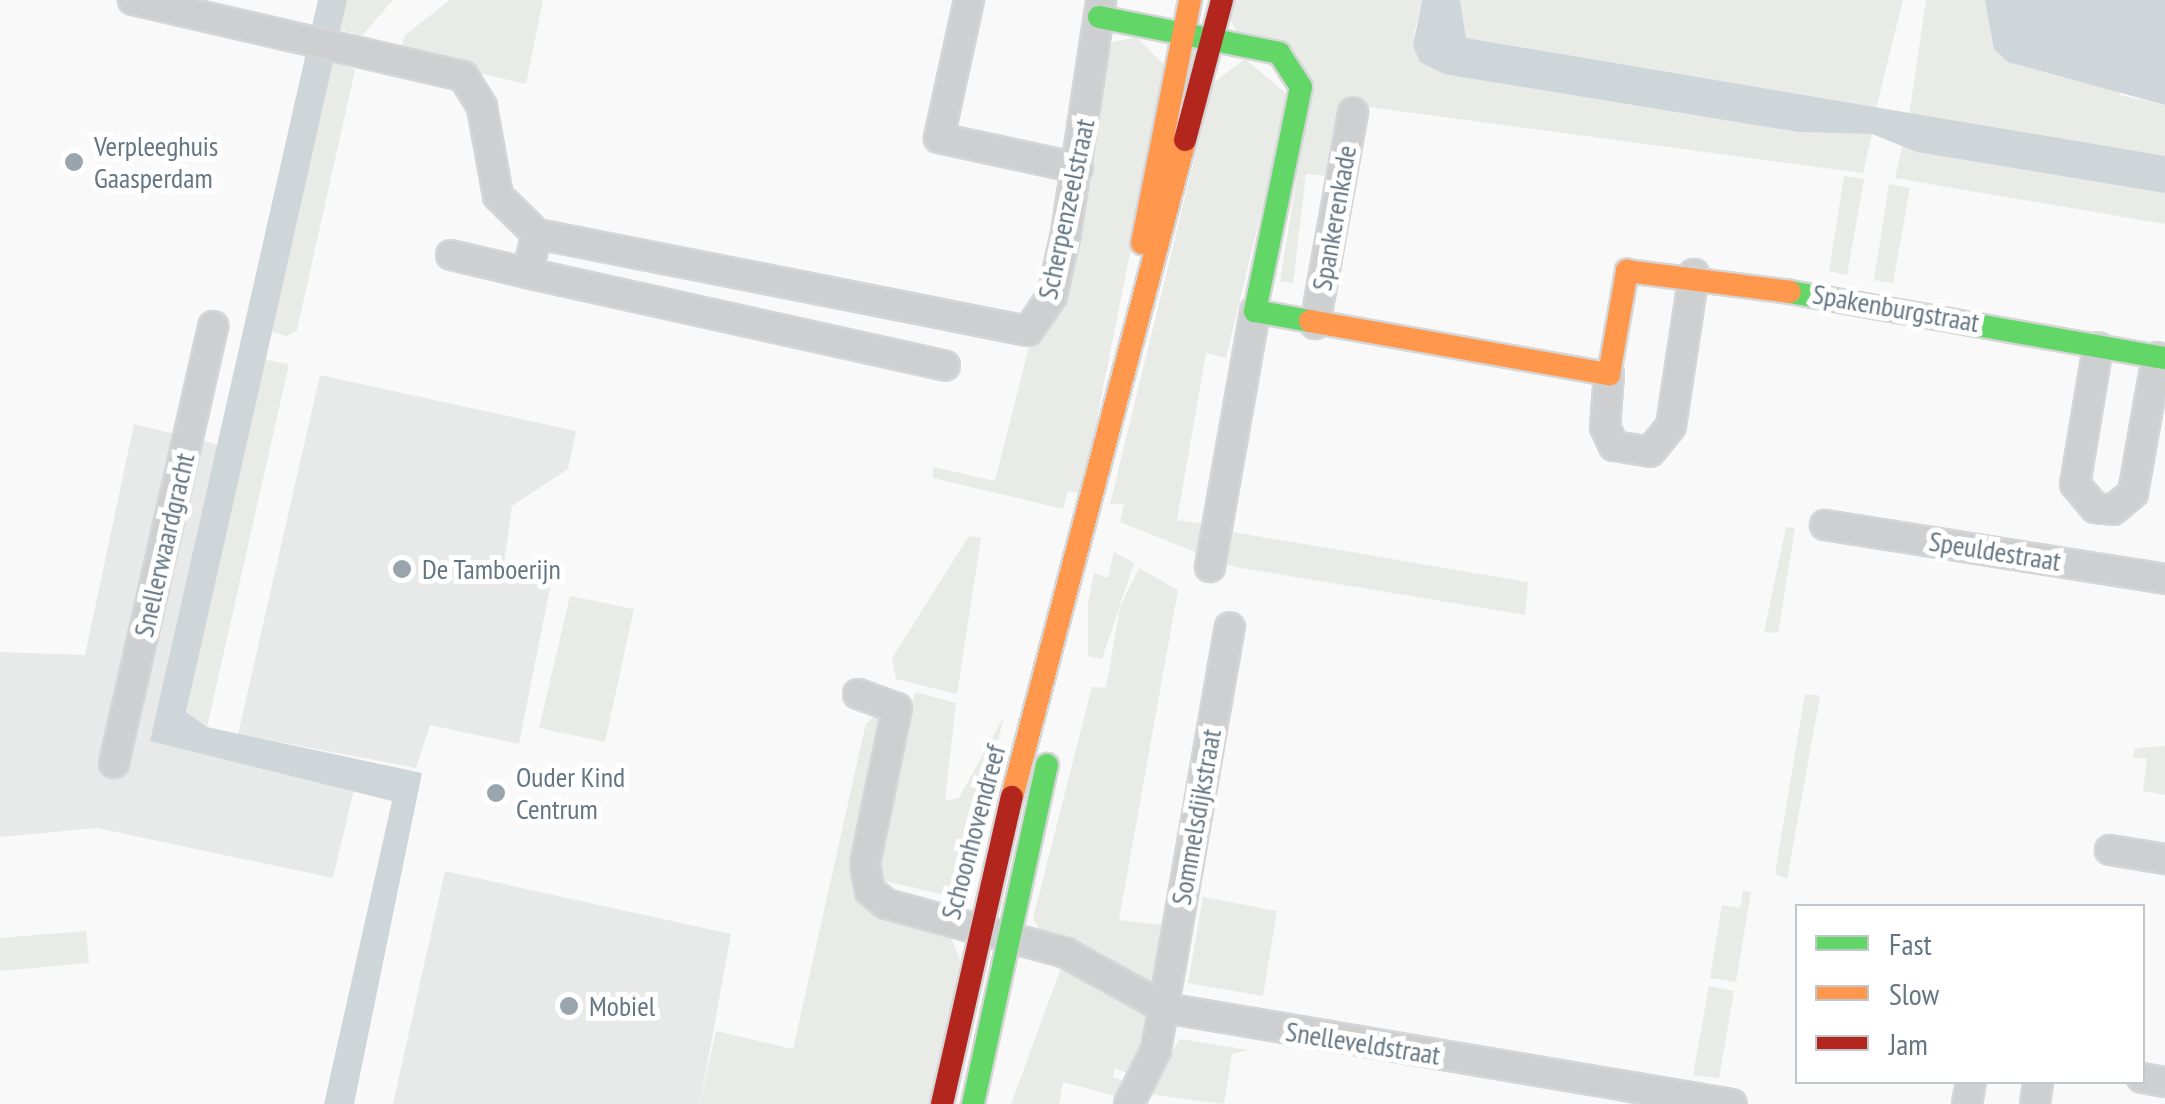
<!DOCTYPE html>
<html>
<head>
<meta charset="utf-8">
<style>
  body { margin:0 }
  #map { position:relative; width:2165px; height:1104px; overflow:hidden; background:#f9f9f9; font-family:"PT Sans Narrow",sans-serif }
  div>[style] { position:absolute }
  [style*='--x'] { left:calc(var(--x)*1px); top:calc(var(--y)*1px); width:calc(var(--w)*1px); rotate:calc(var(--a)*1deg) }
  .built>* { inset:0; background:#e8e9e9 }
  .green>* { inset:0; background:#e8ebe6 }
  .water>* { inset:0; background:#ced6d9 }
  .roads { filter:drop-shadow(2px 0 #d5d6d7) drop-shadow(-2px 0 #d5d6d7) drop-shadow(0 2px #d5d6d7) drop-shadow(0 -2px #d5d6d7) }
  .street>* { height:28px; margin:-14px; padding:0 14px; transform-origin:14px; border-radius:14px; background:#cecfd0 }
  .fast>* { height:22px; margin:-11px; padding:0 11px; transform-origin:11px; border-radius:11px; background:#63d668 }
  .slow>* { height:22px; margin:-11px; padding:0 11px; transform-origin:11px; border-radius:11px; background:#ff974d }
  .jam>* { height:22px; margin:-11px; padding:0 11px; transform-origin:11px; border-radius:11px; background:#b3261e }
  .dots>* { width:28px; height:28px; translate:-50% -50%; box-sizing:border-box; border:5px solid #fff; border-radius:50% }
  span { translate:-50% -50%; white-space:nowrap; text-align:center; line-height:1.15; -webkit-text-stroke:10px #fff; paint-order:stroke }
  .poi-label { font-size:28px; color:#657683 }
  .left { translate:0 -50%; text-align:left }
  .street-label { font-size:28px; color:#657683 }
  .legend { position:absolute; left:1795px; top:904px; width:350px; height:180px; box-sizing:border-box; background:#fff; border:2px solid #c1c8cd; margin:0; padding:12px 18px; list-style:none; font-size:30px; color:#657683 }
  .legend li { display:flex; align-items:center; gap:20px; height:50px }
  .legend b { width:50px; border:2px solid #c1c8cd }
</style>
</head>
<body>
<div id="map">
  <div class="built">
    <div style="clip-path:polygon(320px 375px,576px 431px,568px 469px,512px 506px,504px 564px,553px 573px,519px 744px,430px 725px,416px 768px,238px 734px)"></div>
    <div style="clip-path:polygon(134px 424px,228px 447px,164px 736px,356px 781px,333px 878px,97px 828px,0 837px,0 652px,85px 655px)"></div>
    <div style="clip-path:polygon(445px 871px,731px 934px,700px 1104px,393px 1104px)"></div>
  </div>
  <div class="green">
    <div style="clip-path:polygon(347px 0,393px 0,362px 36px,335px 28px)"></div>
    <div style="clip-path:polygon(450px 0,543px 0,526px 84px,399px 54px,405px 35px)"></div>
    <div style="clip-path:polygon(1231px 0,1422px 0,1414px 34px,1660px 106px,1799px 132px,1872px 134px,1863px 173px,1339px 103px,1327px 176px,1306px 174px,1293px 283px,1280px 281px,1312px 83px,1243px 42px,1228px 16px)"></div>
    <div style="clip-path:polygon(1460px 0,1903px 0,1875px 113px,1466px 38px)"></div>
    <div style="clip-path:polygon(1926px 0,2102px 0,2120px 95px,2165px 105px,2165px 156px,1909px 116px)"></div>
    <div style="clip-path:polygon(1136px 37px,1167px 68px,1082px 494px,1068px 491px,1063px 509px,933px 478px,933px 467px,995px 481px,1101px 63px,1113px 42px)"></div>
    <div style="clip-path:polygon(328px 57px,355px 70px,297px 330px,287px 336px,267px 331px)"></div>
    <div style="clip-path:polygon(1245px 59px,1289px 96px,1226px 358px,1206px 353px,1177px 520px,1212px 525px,1208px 557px,1120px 522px,1124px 504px,1110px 504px,1213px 83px)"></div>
    <div style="clip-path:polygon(1903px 142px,2165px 193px,2165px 224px,1895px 178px)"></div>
    <div style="clip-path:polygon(1844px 176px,1864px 179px,1847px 275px,1829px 271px)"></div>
    <div style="clip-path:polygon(1889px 184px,1910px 188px,1893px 283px,1874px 280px)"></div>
    <div style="clip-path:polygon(261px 359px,289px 364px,207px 727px,186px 713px)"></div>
    <div style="clip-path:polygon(1786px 527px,1795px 528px,1778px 633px,1764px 632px)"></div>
    <div style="clip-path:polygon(1221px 530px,1528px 582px,1525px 615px,1235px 567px,1215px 560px)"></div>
    <div style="clip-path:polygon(969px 536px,981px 538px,957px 694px,896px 679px,892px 658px)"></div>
    <div style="clip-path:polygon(1114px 552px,1134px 563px,1102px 659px,1088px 656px,1088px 604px,1094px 573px,1108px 578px)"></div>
    <div style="clip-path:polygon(1139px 568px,1178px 590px,1119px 920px,1162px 925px,1170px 909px,1154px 985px,1141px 992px,1086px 947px,1043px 935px,1033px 918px,1092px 687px,1106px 688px,1120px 607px)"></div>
    <div style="clip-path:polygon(570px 596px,634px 609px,605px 742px,539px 728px)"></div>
    <div style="clip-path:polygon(915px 692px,956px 703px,945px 801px,959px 798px,1004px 716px,963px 887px,948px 896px,881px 880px,876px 860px)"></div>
    <div style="clip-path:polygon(1805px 694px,1820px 696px,1787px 879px,1775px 874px)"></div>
    <div style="clip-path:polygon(876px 716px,884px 726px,851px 879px,872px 911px,949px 933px,960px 960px,936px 1104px,700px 1104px,716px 1031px,793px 1049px,866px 723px)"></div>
    <div style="clip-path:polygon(2165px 746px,2165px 795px,2143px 791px,2147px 759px,2133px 757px,2135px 748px)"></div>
    <div style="clip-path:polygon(1743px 891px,1751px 892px,1736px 982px,1710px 978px,1722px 905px,1740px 908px)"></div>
    <div style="clip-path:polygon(1203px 897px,1277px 911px,1263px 996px,1188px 983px)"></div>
    <div style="clip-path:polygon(86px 931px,89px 963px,0 971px,0 938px)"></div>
    <div style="clip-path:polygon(1061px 968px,1148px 1017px,1150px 1039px,1127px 1073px,1115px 1068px,1113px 1077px,1125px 1081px,1119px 1097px,1063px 1082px,1059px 1104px,1011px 1104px)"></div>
    <div style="clip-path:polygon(1709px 986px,1734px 991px,1719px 1078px,1693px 1075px)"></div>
    <div style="clip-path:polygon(1180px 1039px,1248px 1050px,1232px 1054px,1224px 1104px,1147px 1094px)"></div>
  </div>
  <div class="water">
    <div style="clip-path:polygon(318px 0,347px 0,186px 712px,207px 727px,422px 773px,354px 1104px,324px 1104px,392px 801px,150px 741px)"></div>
    <div style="clip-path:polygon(1422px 0,1460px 0,1466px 38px,2165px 156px,2165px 193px,1917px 152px,1872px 134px,1799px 132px,1444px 74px,1420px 62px,1413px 46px)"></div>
    <div style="clip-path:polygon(1985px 0,2165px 0,2165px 105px,2008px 62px,1994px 49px)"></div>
  </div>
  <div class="roads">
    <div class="street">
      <div style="--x:133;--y:0;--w:339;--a:13"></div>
      <div style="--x:463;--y:76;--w:36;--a:58"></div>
      <div style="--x:482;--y:107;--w:90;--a:79.8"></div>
      <div style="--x:498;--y:196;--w:54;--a:44.3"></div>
      <div style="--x:537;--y:234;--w:500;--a:11.18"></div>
      <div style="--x:1028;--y:331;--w:42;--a:-55.6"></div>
      <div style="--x:1052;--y:296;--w:65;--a:-77.5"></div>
      <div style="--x:1066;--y:233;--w:235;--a:-81.4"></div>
      <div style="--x:969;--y:0;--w:141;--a:102.3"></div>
      <div style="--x:939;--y:138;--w:142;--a:12.2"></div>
      <div style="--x:537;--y:234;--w:40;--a:104.4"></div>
      <div style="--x:527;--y:273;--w:428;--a:12.5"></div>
      <div style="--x:451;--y:255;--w:78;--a:13.3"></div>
      <div style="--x:1315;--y:324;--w:215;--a:-79.8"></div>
      <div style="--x:2098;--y:347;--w:139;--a:99.5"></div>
      <div style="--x:2075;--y:484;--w:31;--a:50"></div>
      <div style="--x:2095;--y:508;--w:18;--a:6"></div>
      <div style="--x:2113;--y:510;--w:26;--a:-40"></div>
      <div style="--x:2133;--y:493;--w:138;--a:-80"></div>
      <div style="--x:1609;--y:374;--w:53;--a:94.3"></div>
      <div style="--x:1605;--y:427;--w:21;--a:65"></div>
      <div style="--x:1614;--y:446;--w:36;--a:9"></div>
      <div style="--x:1650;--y:452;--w:33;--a:-51"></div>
      <div style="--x:1671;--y:426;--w:154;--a:-81.4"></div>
      <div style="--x:1825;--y:525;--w:344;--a:9"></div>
      <div style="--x:1210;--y:567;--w:260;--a:-80"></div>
      <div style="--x:858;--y:694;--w:41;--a:19.7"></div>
      <div style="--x:897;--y:708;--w:159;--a:101.6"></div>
      <div style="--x:865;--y:864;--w:27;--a:80"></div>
      <div style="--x:870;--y:891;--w:21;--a:39"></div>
      <div style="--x:886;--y:904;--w:187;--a:15.2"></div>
      <div style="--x:1066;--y:953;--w:113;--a:29.1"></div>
      <div style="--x:1165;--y:1008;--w:575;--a:9.61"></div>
      <div style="--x:114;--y:763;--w:448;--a:-77.2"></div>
      <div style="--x:2110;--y:850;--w:56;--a:9.3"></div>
      <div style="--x:2142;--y:1078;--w:23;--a:10"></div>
      <div style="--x:1129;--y:1104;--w:60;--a:-63.4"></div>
      <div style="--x:1156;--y:1050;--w:429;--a:-80.1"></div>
      <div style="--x:1967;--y:1104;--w:22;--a:-80"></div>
      <div style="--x:2035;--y:1104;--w:22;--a:-82"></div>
    </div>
    <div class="fast">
      <div style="--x:1099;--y:17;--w:184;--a:11.3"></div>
      <div style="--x:1279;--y:53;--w:40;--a:57.1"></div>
      <div style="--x:1301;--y:87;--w:229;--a:101.6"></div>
      <div style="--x:1255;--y:311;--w:56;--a:10.3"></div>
      <div style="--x:1790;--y:292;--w:381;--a:10"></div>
      <div style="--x:973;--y:1104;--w:347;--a:-77.7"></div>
    </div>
    <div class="slow">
      <div style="--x:1142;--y:243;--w:248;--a:-78.8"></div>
      <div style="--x:1310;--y:321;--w:304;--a:10.1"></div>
      <div style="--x:1609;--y:374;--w:105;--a:-80.1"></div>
      <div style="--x:1627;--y:271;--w:164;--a:7.3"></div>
      <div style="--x:1012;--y:797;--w:679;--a:-75.25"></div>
    </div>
    <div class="jam">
      <div style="--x:1185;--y:140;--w:145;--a:-75.2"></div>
      <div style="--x:942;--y:1104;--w:315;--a:-77.2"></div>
    </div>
  </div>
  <div class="dots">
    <div style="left:74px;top:162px;background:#99a4ac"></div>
    <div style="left:402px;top:569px;background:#99a4ac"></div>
    <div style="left:496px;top:793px;background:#99a4ac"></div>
    <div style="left:569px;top:1006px;background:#99a4ac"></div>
  </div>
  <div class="poi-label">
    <span class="left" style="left:94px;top:162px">Verpleeghuis<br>Gaasperdam</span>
    <span class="left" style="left:422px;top:569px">De Tamboerijn</span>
    <span class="left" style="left:516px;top:793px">Ouder Kind<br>Centrum</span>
    <span class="left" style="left:589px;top:1006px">Mobiel</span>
  </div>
  <div class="street-label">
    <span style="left:1066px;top:209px;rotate:-78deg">Scherpenzeelstraat</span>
    <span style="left:1334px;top:218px;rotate:-80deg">Spankerenkade</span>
    <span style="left:1896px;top:308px;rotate:10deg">Spakenburgstraat</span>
    <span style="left:164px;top:545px;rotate:-77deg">Snellerwaardgracht</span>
    <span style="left:1995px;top:551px;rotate:9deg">Speuldestraat</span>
    <span style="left:1196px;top:817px;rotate:-80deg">Sommelsdijkstraat</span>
    <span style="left:973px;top:832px;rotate:-75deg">Schoonhovendreef</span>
    <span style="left:1363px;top:1043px;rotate:9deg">Snelleveldstraat</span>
  </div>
  <ul class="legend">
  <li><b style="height:12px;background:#63d668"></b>Fast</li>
  <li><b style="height:12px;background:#ff974d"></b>Slow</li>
  <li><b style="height:12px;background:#b3261e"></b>Jam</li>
  </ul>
</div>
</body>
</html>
